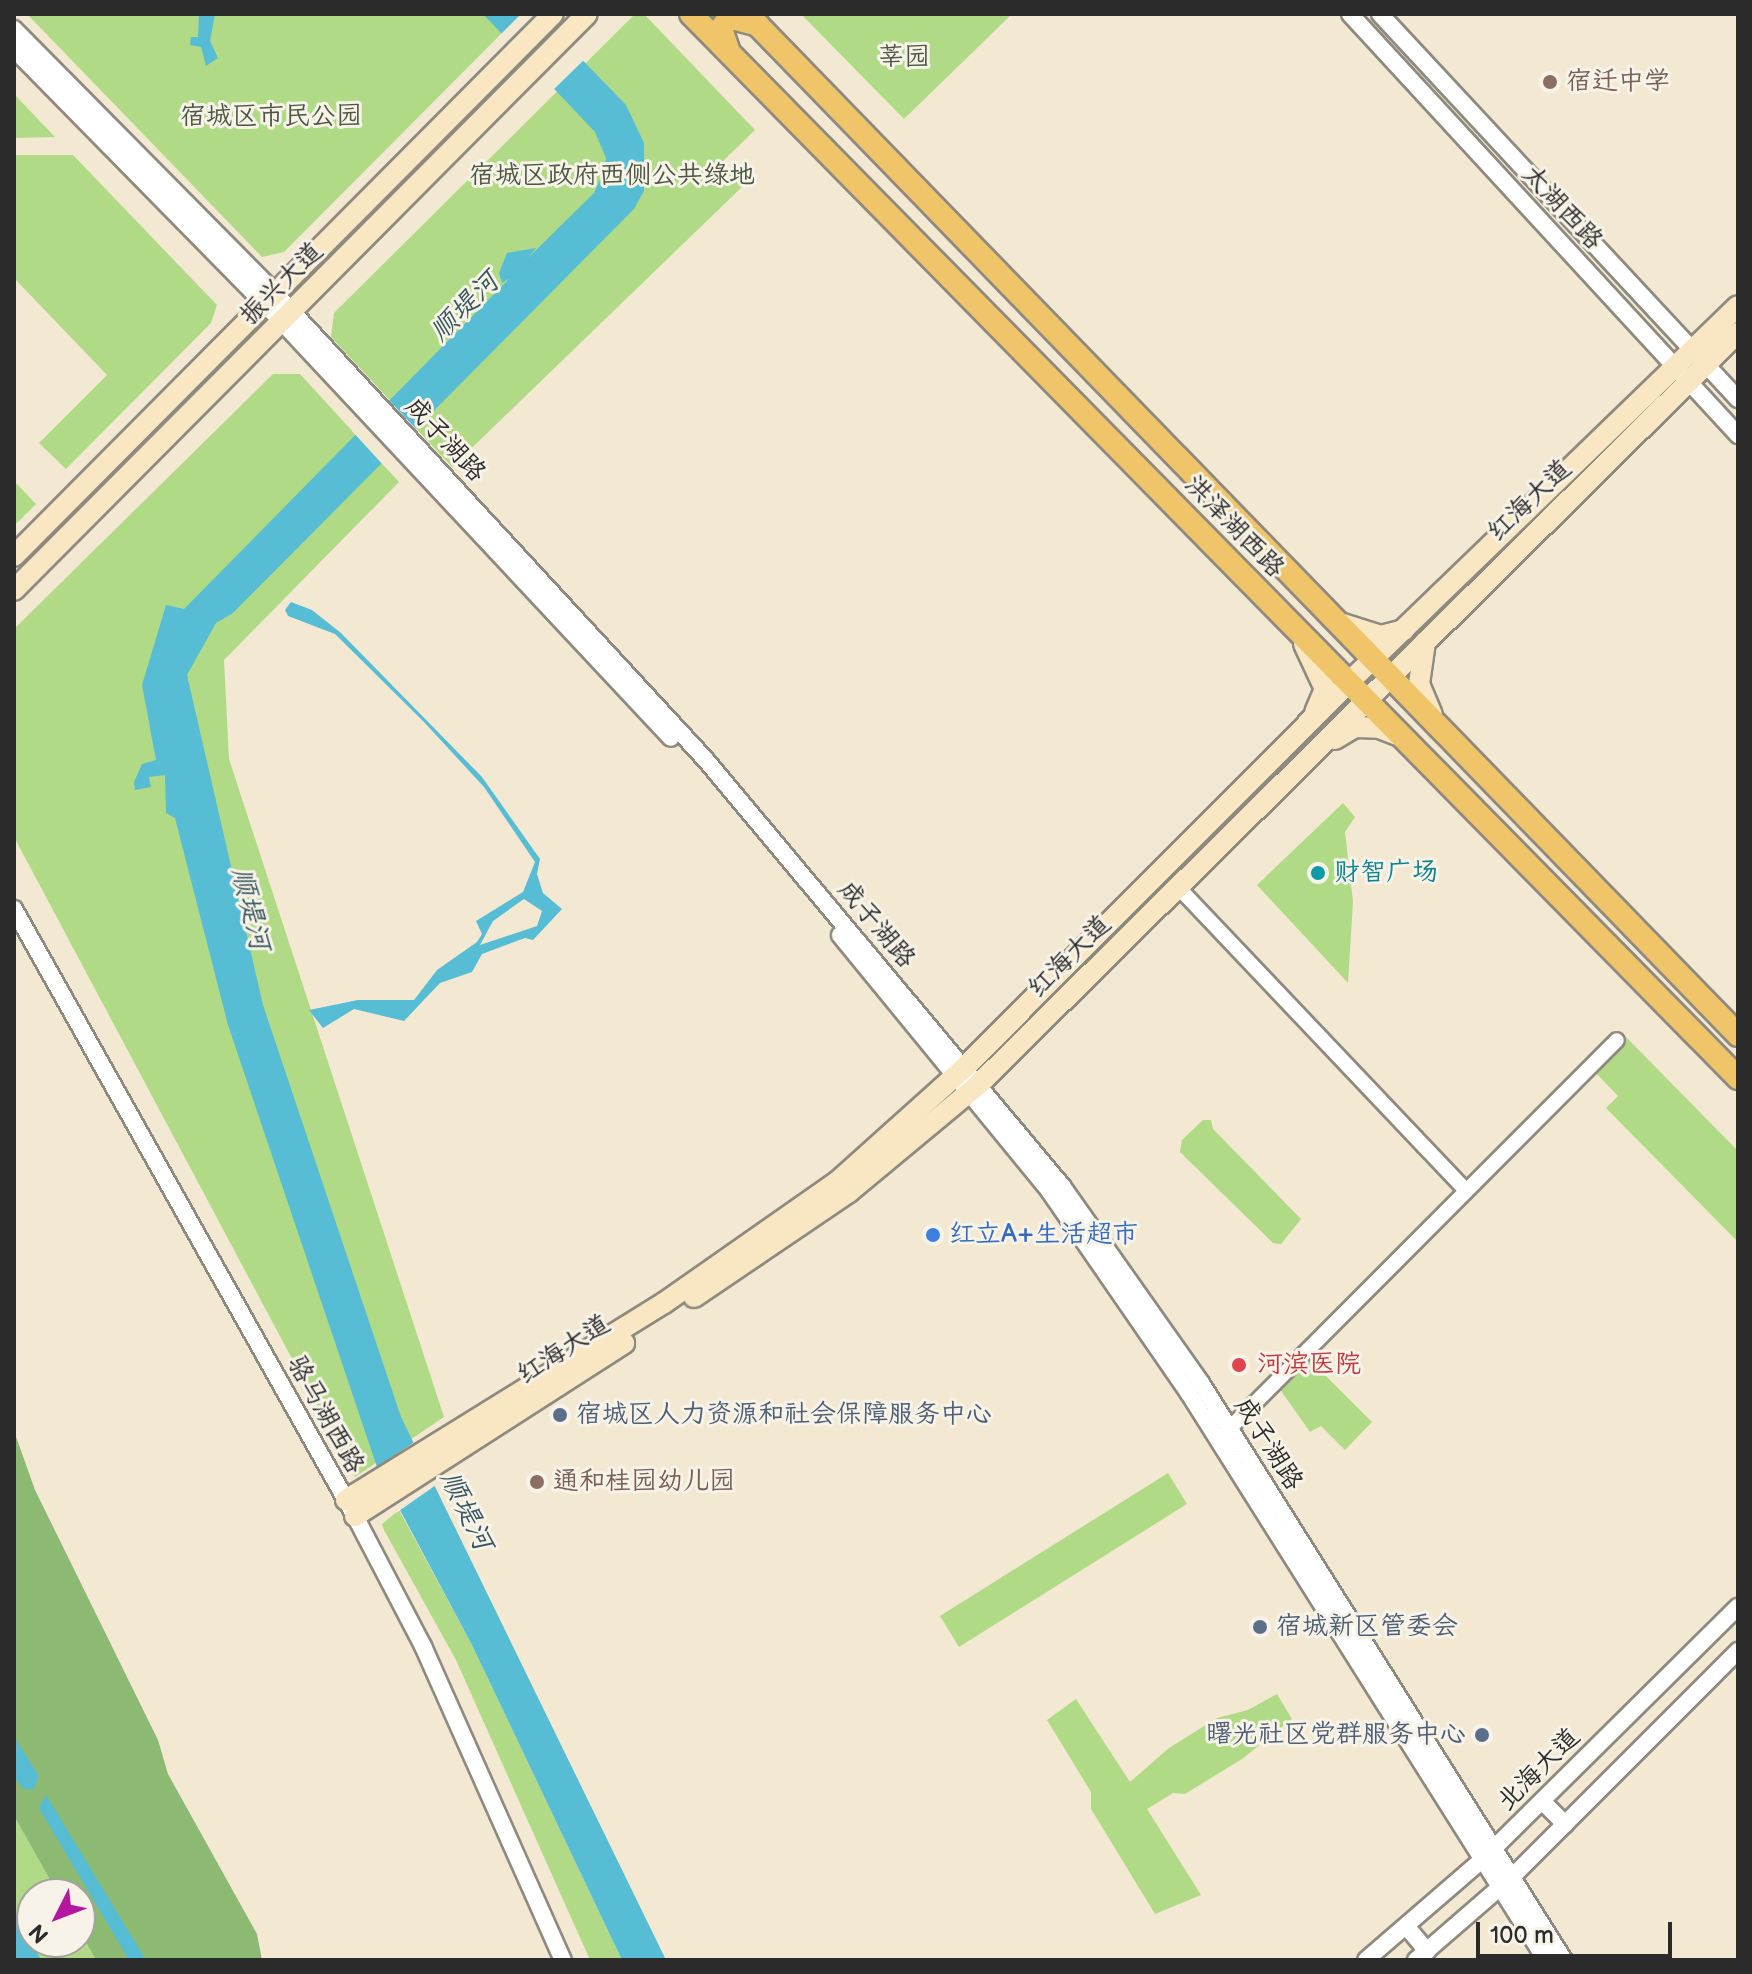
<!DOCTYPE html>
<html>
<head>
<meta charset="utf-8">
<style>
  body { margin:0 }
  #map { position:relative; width:1752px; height:1974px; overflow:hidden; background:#f3e9d3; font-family:"Balsamiq Sans","LXGW WenKai TC",sans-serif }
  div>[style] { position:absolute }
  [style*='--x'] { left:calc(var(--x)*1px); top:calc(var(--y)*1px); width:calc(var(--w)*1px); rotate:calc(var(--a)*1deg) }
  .green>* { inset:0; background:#b0da85 }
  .forest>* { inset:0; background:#8cba72 }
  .water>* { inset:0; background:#56bdd4 }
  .pier>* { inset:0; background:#f3e9d3 }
  .roads { filter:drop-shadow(2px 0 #8f8a7f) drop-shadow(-2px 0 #8f8a7f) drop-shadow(0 2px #8f8a7f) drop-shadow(0 -2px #8f8a7f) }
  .minor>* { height:14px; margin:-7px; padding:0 7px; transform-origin:7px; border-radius:7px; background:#fff }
  .tertiary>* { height:16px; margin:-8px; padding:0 8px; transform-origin:8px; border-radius:8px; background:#fff }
  .secondary>* { height:20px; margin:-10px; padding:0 10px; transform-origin:10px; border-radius:10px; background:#f9e7c3 }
  .primary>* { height:22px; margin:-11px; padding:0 11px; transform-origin:11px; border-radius:11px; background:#f0c469 }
  .dots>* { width:22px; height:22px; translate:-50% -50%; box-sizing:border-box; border:4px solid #f7f3e8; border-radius:50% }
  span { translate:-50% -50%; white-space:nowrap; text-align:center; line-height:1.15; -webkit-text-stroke:6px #f7f3e8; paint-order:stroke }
  .park-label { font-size:26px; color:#4c5742 }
  .education-label { font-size:26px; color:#785e54 }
  .left { translate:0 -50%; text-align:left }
  .street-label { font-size:26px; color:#2b2b2b }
  .culture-label { font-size:26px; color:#0d838f }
  .shop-label { font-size:26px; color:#366cbe }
  .health-label { font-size:26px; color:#be3a42 }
  .service-label { font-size:26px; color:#4e5e75 }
  .right { translate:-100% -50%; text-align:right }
  .water-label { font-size:28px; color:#38575e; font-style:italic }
  .frame { position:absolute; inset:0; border:16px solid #2b2b2b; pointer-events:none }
  .north { position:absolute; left:16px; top:1878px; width:80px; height:80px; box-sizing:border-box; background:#f7f3e8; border:2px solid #a5a39c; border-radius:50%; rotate:228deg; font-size:22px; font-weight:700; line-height:32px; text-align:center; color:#2b2b2b }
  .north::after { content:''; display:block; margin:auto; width:28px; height:36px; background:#b5179e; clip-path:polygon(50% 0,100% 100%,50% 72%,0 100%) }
  .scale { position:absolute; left:1476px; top:1922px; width:196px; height:36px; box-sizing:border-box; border:4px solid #2b2b2b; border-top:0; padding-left:10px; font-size:24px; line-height:28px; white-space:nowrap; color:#2b2b2b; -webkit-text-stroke:6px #f7f3e8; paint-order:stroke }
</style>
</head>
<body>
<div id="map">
  <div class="green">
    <div style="clip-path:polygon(27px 14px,521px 14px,284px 252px,262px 257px)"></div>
    <div style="clip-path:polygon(635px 14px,644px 14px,755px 130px,721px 163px,743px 186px,452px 467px,331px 337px,334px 313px)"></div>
    <div style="clip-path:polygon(801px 14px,1012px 14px,904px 119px)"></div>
    <div style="clip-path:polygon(14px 94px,55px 137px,14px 138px)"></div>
    <div style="clip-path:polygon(14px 155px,73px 155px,217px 305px,211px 323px,66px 469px,39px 443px,107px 375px,14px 278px)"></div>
    <div style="clip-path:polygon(273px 374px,300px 374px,399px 482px,224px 660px,229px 759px,444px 1417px,355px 1477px,14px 837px,14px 629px)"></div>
    <div style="clip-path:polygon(14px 481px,36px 504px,14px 526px)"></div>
    <div style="clip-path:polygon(1343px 803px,1355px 817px,1345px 832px,1353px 902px,1348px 983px,1257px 885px)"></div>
    <div style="clip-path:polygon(1626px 1037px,1738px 1151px,1738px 1242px,1606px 1108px,1618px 1096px,1593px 1070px)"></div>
    <div style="clip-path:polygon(1203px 1120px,1211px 1120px,1213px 1129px,1301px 1219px,1281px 1244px,1273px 1243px,1180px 1152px,1182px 1140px)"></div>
    <div style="clip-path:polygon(1308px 1358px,1372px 1422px,1345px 1450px,1321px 1426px,1310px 1432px,1279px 1388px)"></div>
    <div style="clip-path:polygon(1168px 1473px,1187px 1504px,959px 1647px,940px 1616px)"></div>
    <div style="clip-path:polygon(399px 1510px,472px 1645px,622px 1960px,590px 1960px,456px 1660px,384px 1530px,382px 1524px)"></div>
    <div style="clip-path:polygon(1277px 1694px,1292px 1719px,1242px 1759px,1185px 1794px,1173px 1793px,1147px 1809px,1201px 1895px,1155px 1914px,1091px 1809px,1091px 1792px,1047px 1720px,1076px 1699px,1130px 1782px,1169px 1748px,1217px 1718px,1248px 1710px)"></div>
    <div style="clip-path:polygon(14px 1816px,58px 1894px,32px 1894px,32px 1942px,80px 1942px,80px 1932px,96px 1960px,14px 1960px)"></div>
  </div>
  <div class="forest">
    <div style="clip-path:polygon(14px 1431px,35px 1490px,158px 1740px,168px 1774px,257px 1934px,262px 1960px,96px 1960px,80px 1932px,80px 1894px,58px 1894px,14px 1816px)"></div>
  </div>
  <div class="water">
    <div style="clip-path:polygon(199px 14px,215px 14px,210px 41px,218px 58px,206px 66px,201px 47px,190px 45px,191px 37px,198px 37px)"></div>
    <div style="clip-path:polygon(483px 14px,538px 14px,626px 105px,644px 143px,644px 191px,634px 209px,233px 613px,216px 623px,187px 675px,263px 1005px,401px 1417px,666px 1960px,622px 1960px,472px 1645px,377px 1467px,228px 1025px,175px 818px,166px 813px,165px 775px,149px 777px,151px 787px,135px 790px,134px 782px,142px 764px,156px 760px,142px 685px,166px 605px,184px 609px,510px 278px,502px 283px,499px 273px,507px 253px,536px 248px,528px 258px,594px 193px,604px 171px,606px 158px,595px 132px)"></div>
    <div style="clip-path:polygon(evenodd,291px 602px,312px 610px,341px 633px,482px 777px,540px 859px,537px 874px,543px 893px,562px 909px,533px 940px,525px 938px,482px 954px,472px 972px,440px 983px,404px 1021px,354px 1009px,323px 1028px,309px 1010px,358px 1000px,414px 1000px,437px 970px,477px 942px,482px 934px,476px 921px,523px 892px,535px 862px,484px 787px,424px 722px,335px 634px,288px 616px,285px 610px,291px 602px,524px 899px,542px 911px,537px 926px,480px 945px,493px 921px,524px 899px)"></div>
    <div style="clip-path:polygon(14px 1737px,39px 1776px,33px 1790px,22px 1788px,14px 1776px)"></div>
    <div style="clip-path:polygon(46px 1795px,146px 1960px,129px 1960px,39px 1808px)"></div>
    <div style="clip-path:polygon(14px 1909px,41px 1960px,14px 1960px)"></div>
  </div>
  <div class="pier">
    <div style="clip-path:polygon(521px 14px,543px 14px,586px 58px,551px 92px,499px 36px)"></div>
    <div style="clip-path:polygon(386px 397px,419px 432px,384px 466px,352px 431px)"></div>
    <div style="clip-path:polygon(416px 1441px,436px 1485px,396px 1513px,374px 1469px)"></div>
  </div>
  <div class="roads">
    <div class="minor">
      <div style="--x:1177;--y:886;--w:420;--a:46.5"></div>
      <div style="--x:1224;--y:1434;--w:556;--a:-45.07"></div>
    </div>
    <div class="tertiary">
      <div style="--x:1350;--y:14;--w:573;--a:47.34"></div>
      <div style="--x:1380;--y:14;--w:526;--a:47.08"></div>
      <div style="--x:14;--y:29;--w:371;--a:45.3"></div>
      <div style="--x:275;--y:293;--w:634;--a:47.3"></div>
      <div style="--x:705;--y:759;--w:557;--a:50.1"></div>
      <div style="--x:1062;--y:1186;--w:241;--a:54.8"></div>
      <div style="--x:1201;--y:1383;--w:682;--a:57.83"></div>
      <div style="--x:14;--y:49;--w:358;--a:45.5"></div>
      <div style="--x:265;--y:304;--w:594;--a:46.91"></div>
      <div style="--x:14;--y:909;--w:696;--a:60.67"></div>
      <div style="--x:355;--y:1516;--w:147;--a:62.4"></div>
      <div style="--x:423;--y:1646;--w:344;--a:66"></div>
      <div style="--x:840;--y:935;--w:332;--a:50.7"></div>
      <div style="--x:1050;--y:1192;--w:243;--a:55.4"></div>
      <div style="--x:1188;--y:1392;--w:671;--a:57.78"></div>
      <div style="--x:1542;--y:1801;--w:33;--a:45"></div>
      <div style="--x:1406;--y:1926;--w:33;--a:50"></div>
      <div style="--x:1366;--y:1960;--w:156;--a:-40.8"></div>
      <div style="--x:1484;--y:1858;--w:357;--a:-44.7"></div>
      <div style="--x:1416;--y:1960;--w:130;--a:-40.9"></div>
      <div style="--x:1514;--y:1875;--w:317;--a:-45"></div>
    </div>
    <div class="secondary">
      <div style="--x:14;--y:556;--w:764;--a:-45.16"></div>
      <div style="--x:14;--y:590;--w:812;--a:-45.15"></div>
      <div style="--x:1340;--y:623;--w:43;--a:17.6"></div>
      <div style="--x:1381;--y:636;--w:24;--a:-15"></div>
      <div style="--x:1425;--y:642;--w:42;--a:98.1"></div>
      <div style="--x:1419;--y:684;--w:33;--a:67"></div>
      <div style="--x:1304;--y:644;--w:50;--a:65"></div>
      <div style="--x:1325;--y:689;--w:25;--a:113"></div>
      <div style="--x:1335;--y:739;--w:23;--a:-31"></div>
      <div style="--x:1355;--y:727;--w:24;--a:2"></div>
      <div style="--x:1379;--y:728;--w:25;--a:21"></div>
      <div style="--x:694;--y:1297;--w:187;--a:-34.1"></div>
      <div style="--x:849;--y:1192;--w:169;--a:-39.7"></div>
      <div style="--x:979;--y:1084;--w:1068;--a:-44.7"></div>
      <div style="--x:346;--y:1500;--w:374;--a:-31.8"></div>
      <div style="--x:664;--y:1303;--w:211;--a:-35"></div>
      <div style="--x:837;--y:1182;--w:172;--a:-41.9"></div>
      <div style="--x:965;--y:1067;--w:542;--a:-45.07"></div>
      <div style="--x:1348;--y:683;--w:542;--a:-44.03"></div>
      <div style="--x:355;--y:1516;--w:320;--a:-32.7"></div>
    </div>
    <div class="primary">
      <div style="--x:691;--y:14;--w:1493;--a:45.46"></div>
      <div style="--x:747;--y:14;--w:1423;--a:45.85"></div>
      <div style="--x:728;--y:49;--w:21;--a:-109"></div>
      <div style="--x:721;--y:29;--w:14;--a:-56"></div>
      <div style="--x:729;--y:17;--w:30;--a:15"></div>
    </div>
  </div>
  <div class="dots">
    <div style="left:1550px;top:82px;background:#8d6e63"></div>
    <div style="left:1318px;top:873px;background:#0f9aa8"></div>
    <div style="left:933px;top:1235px;background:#3f7fe0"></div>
    <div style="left:1239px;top:1365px;background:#e0444e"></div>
    <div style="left:560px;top:1415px;background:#5c6f8a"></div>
    <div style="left:537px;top:1482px;background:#8d6e63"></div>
    <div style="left:1260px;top:1627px;background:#5c6f8a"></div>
    <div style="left:1482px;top:1735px;background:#5c6f8a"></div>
  </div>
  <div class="park-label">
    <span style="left:904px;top:58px">莘园</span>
    <span style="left:271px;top:117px">宿城区市民公园</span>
    <span style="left:612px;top:176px">宿城区政府西侧公共绿地</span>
  </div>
  <div class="education-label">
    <span class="left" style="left:1566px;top:82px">宿迁中学</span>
    <span class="left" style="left:553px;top:1482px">通和桂园幼儿园</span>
  </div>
  <div class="street-label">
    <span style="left:1562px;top:208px;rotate:47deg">太湖西路</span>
    <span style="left:282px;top:284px;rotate:-45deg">振兴大道</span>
    <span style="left:445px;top:440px;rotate:47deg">成子湖路</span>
    <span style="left:1530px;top:501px;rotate:-44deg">红海大道</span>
    <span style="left:1234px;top:527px;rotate:46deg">洪泽湖西路</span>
    <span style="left:876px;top:925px;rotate:50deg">成子湖路</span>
    <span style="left:1070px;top:957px;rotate:-45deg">红海大道</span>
    <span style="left:564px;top:1350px;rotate:-33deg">红海大道</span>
    <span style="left:325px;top:1415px;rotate:61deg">骆马湖西路</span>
    <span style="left:1268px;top:1444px;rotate:58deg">成子湖路</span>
    <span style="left:1539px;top:1770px;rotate:-45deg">北海大道</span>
  </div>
  <div class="culture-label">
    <span class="left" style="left:1334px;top:873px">财智广场</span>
  </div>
  <div class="shop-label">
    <span class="left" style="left:949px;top:1235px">红立A+生活超市</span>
  </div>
  <div class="health-label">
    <span class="left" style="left:1257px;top:1365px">河滨医院</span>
  </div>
  <div class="service-label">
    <span class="left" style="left:576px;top:1415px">宿城区人力资源和社会保障服务中心</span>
    <span class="left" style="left:1276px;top:1627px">宿城新区管委会</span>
    <span class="right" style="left:1466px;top:1735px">曙光社区党群服务中心</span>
  </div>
  <div class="water-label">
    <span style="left:465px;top:307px;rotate:-45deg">顺堤河</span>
    <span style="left:250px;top:909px;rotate:76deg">顺堤河</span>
    <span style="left:466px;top:1511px;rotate:64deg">顺堤河</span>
  </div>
  <div class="frame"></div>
  <div class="north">N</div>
  <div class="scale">100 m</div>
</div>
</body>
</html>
